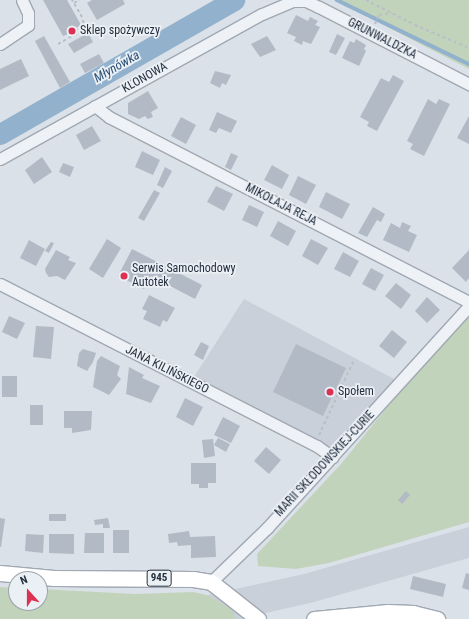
<!DOCTYPE html>
<html>
<head>
<meta charset="utf-8">
<style>
  body { margin:0 }
  #map { position:relative; width:469px; height:619px; overflow:hidden; background:#dbe1e8; font-family:"Roboto Condensed",sans-serif }
  div>[style] { position:absolute }
  [style*='--x'] { left:calc(var(--x)*1px); top:calc(var(--y)*1px); width:calc(var(--w)*1px); rotate:calc(var(--a)*1deg) }
  .built>* { inset:0; background:#c9d0da }
  .green>* { inset:0; background:#c2d3bb }
  .stream>* { height:3.5px; margin:-1.75px; padding:0 1.75px; transform-origin:1.75px; border-radius:1.75px; background:#92b1cc }
  .river>* { height:21px; margin:-10.5px; padding:0 10.5px; transform-origin:10.5px; border-radius:10.5px; background:#92b1cc }
  .building>* { inset:0; background:#b2bac5 }
  .path>* { height:2px; margin-top:-1px; transform-origin:0; background:repeating-linear-gradient(90deg,#b9bfc6 0 3px,transparent 0 6px) }
  .roads { filter:drop-shadow(1px 0 #a0a8b2) drop-shadow(-1px 0 #a0a8b2) drop-shadow(0 1px #a0a8b2) drop-shadow(0 -1px #a0a8b2) }
  .minor>* { height:11px; margin:-5.5px; padding:0 5.5px; transform-origin:5.5px; border-radius:5.5px; background:#eef1f6 }
  .major>* { height:15px; margin:-7.5px; padding:0 7.5px; transform-origin:7.5px; border-radius:7.5px; background:#fff }
  .dots>* { width:11px; height:11px; translate:-50% -50%; box-sizing:border-box; border:2px solid #ebf0f5; border-radius:50% }
  span { translate:-50% -50%; white-space:nowrap; text-align:center; line-height:1.15; -webkit-text-stroke:3.5px #ebf0f5; paint-order:stroke }
  .shield-label span { padding:1px 3px; background:#ebf0f5; border:1px solid; border-radius:3px; -webkit-text-stroke-width:0 }
  .shield-label { font-size:11px; color:#242f3f; font-weight:700 }
  .poi-label { font-size:12px; color:#242f3f }
  .left { translate:0 -50%; text-align:left }
  .street-label { font-size:12px; color:#242f3f }
  .water-label { font-size:13px; color:#2a5077; font-style:italic }
  .north { position:absolute; left:8px; top:571px; width:40px; height:40px; box-sizing:border-box; background:#ebf0f5; border:1px solid #9ba3ac; border-radius:50%; rotate:339deg; font-size:11px; font-weight:700; line-height:16px; text-align:center; color:#242f3f }
  .north::after { content:''; display:block; margin:auto; width:14px; height:18px; background:#dd3052; clip-path:polygon(50% 0,100% 100%,50% 72%,0 100%) }
</style>
</head>
<body>
<div id="map">
  <div class="built">
    <div style="clip-path:polygon(244px 299px,396px 380px,332px 457px,194px 377px)"></div>
    <div style="clip-path:polygon(469px 527px,469px 558px,314px 602px,240px 619px,99px 619px,304px 574px)"></div>
  </div>
  <div class="green">
    <div style="clip-path:polygon(335px 0,469px 0,469px 69px)"></div>
    <div style="clip-path:polygon(469px 306px,469px 522px,329px 563px,296px 569px,258px 566px,257px 554px,341px 464px)"></div>
    <div style="clip-path:polygon(0 587px,16px 588px,16px 603px,40px 603px,40px 589px,135px 594px,193px 592px,207px 595px,221px 603px,232px 610px,236px 619px,0 619px)"></div>
  </div>
  <div class="stream">
    <div style="--x:337;--y:0;--w:147;--a:25.9"></div>
  </div>
  <div class="river">
    <div style="--x:0;--y:134;--w:270;--a:-29.8"></div>
  </div>
  <div class="building">
    <div style="clip-path:polygon(43px 0,67px 0,81px 25px,76px 28px,78px 30px,63px 36px)"></div>
    <div style="clip-path:polygon(92px 0,123px 0,125px 4px,97px 20px,87px 3px)"></div>
    <div style="clip-path:polygon(296px 15px,308px 21px,310px 17px,318px 21px,315px 25px,320px 27px,311px 44px,303px 41px,302px 45px,294px 41px,296px 37px,287px 33px)"></div>
    <div style="clip-path:polygon(88px 33px,93px 42px,74px 53px,68px 44px)"></div>
    <div style="clip-path:polygon(337px 34px,345px 38px,336px 55px,329px 52px)"></div>
    <div style="clip-path:polygon(44px 36px,70px 82px,60px 88px,35px 41px)"></div>
    <div style="clip-path:polygon(267px 36px,276px 50px,260px 57px,251px 44px)"></div>
    <div style="clip-path:polygon(356px 39px,366px 45px,364px 49px,366px 51px,359px 66px,342px 58px,350px 41px,354px 43px)"></div>
    <div style="clip-path:polygon(99px 54px,104px 63px,85px 73px,80px 64px)"></div>
    <div style="clip-path:polygon(21px 59px,29px 76px,0 90px,0 69px)"></div>
    <div style="clip-path:polygon(215px 71px,231px 75px,226px 85px,222px 83px,220px 88px,210px 83px)"></div>
    <div style="clip-path:polygon(393px 75px,404px 81px,377px 131px,367px 126px,369px 122px,360px 117px,381px 78px,389px 82px)"></div>
    <div style="clip-path:polygon(148px 91px,158px 108px,151px 112px,153px 117px,148px 119px,145px 116px,139px 119px,128px 114px,128px 103px)"></div>
    <div style="clip-path:polygon(428px 99px,436px 104px,439px 99px,450px 104px,424px 156px,410px 149px,413px 144px,407px 141px)"></div>
    <div style="clip-path:polygon(217px 112px,237px 121px,231px 133px,219px 128px,216px 133px,209px 130px)"></div>
    <div style="clip-path:polygon(469px 116px,469px 144px,457px 138px)"></div>
    <div style="clip-path:polygon(181px 117px,196px 125px,186px 144px,171px 136px)"></div>
    <div style="clip-path:polygon(92px 126px,101px 141px,84px 150px,76px 135px)"></div>
    <div style="clip-path:polygon(142px 151px,160px 160px,153px 175px,135px 167px)"></div>
    <div style="clip-path:polygon(231px 153px,238px 156px,231px 170px,225px 167px)"></div>
    <div style="clip-path:polygon(42px 157px,52px 172px,34px 184px,25px 170px)"></div>
    <div style="clip-path:polygon(63px 163px,74px 167px,70px 177px,59px 172px)"></div>
    <div style="clip-path:polygon(272px 165px,289px 175px,282px 189px,264px 180px)"></div>
    <div style="clip-path:polygon(165px 167px,172px 171px,163px 188px,157px 185px)"></div>
    <div style="clip-path:polygon(298px 176px,316px 185px,306px 204px,289px 195px)"></div>
    <div style="clip-path:polygon(216px 186px,233px 194px,224px 211px,207px 202px)"></div>
    <div style="clip-path:polygon(154px 190px,160px 193px,144px 221px,138px 218px)"></div>
    <div style="clip-path:polygon(326px 192px,350px 204px,342px 219px,319px 207px)"></div>
    <div style="clip-path:polygon(249px 205px,264px 212px,257px 227px,242px 220px)"></div>
    <div style="clip-path:polygon(373px 207px,385px 214px,381px 222px,377px 220px,367px 237px,358px 233px)"></div>
    <div style="clip-path:polygon(278px 221px,296px 231px,288px 246px,270px 236px)"></div>
    <div style="clip-path:polygon(402px 222px,411px 226px,408px 231px,417px 235px,409px 252px,383px 240px,391px 223px,400px 228px)"></div>
    <div style="clip-path:polygon(107px 239px,121px 248px,103px 278px,89px 269px)"></div>
    <div style="clip-path:polygon(311px 239px,328px 248px,318px 265px,302px 256px)"></div>
    <div style="clip-path:polygon(29px 240px,45px 249px,36px 266px,20px 258px)"></div>
    <div style="clip-path:polygon(51px 242px,54px 243px,49px 253px,45px 251px)"></div>
    <div style="clip-path:polygon(132px 249px,202px 285px,195px 299px,151px 276px,144px 289px,118px 276px)"></div>
    <div style="clip-path:polygon(56px 250px,70px 257px,68px 260px,76px 263px,65px 280px,57px 276px,49px 277px,46px 273px,45px 269px)"></div>
    <div style="clip-path:polygon(469px 250px,469px 278px,466px 282px,452px 268px)"></div>
    <div style="clip-path:polygon(343px 252px,359px 261px,350px 277px,334px 269px)"></div>
    <div style="clip-path:polygon(371px 268px,384px 275px,375px 291px,362px 284px)"></div>
    <div style="clip-path:polygon(396px 283px,411px 295px,401px 309px,385px 296px)"></div>
    <div style="clip-path:polygon(149px 295px,175px 308px,167px 322px,163px 320px,160px 327px,143px 319px,147px 311px,142px 309px)"></div>
    <div style="clip-path:polygon(427px 297px,440px 310px,427px 323px,415px 311px)"></div>
    <div style="clip-path:polygon(9px 316px,25px 323px,17px 339px,2px 332px)"></div>
    <div style="clip-path:polygon(36px 326px,54px 327px,51px 359px,33px 357px)"></div>
    <div style="clip-path:polygon(392px 330px,407px 342px,394px 358px,379px 346px)"></div>
    <div style="clip-path:polygon(201px 342px,209px 346px,203px 360px,194px 355px)"></div>
    <div style="clip-path:polygon(296px 344px,346px 368px,323px 416px,273px 392px)"></div>
    <div style="clip-path:polygon(83px 349px,96px 353px,93px 362px,87px 371px,77px 366px,79px 353px)"></div>
    <div style="clip-path:polygon(101px 356px,120px 366px,117px 375px,121px 379px,109px 395px,93px 387px,97px 361px)"></div>
    <div style="clip-path:polygon(129px 367px,144px 375px,142px 378px,160px 386px,151px 403px,126px 394px)"></div>
    <div style="clip-path:polygon(2px 376px,17px 376px,17px 397px,2px 397px)"></div>
    <div style="clip-path:polygon(185px 398px,203px 407px,193px 426px,176px 417px)"></div>
    <div style="clip-path:polygon(30px 405px,43px 405px,43px 425px,30px 425px)"></div>
    <div style="clip-path:polygon(64px 411px,92px 411px,91px 430px,72px 433px,72px 428px,64px 428px)"></div>
    <div style="clip-path:polygon(223px 417px,240px 426px,231px 443px,214px 435px)"></div>
    <div style="clip-path:polygon(218px 438px,230px 444px,226px 452px,214px 445px)"></div>
    <div style="clip-path:polygon(213px 439px,215px 456px,204px 458px,202px 440px)"></div>
    <div style="clip-path:polygon(266px 447px,281px 460px,269px 474px,254px 461px)"></div>
    <div style="clip-path:polygon(191px 463px,216px 463px,216px 483px,208px 483px,208px 488px,199px 488px,199px 484px,191px 484px)"></div>
    <div style="clip-path:polygon(406px 491px,410px 495px,402px 504px,398px 500px)"></div>
    <div style="clip-path:polygon(49px 514px,66px 514px,66px 521px,49px 521px)"></div>
    <div style="clip-path:polygon(0 518px,5px 519px,1px 547px,0 547px)"></div>
    <div style="clip-path:polygon(108px 518px,110px 528px,103px 528px,103px 524px,95px 525px,94px 520px)"></div>
    <div style="clip-path:polygon(113px 530px,129px 530px,129px 553px,113px 553px)"></div>
    <div style="clip-path:polygon(189px 531px,190px 537px,215px 536px,216px 557px,191px 558px,191px 545px,178px 546px,177px 542px,169px 543px,168px 534px)"></div>
    <div style="clip-path:polygon(85px 533px,104px 533px,104px 553px,84px 553px)"></div>
    <div style="clip-path:polygon(26px 534px,44px 535px,43px 553px,25px 551px)"></div>
    <div style="clip-path:polygon(49px 534px,74px 534px,74px 554px,49px 553px)"></div>
    <div style="clip-path:polygon(466px 573px,469px 574px,469px 590px,462px 588px)"></div>
    <div style="clip-path:polygon(413px 576px,446px 584px,443px 597px,410px 589px)"></div>
  </div>
  <div class="path">
    <div style="--x:366;--y:0;--w:55;--a:27"></div>
    <div style="--x:415;--y:25;--w:59;--a:23.1"></div>
    <div style="--x:74;--y:3;--w:6;--a:-31"></div>
    <div style="--x:375;--y:24;--w:10;--a:-66"></div>
    <div style="--x:379;--y:15;--w:13;--a:-9"></div>
    <div style="--x:58;--y:44;--w:31;--a:-29"></div>
    <div style="--x:85;--y:29;--w:12;--a:-104"></div>
    <div style="--x:82;--y:17;--w:20;--a:-120"></div>
    <div style="--x:319;--y:435;--w:81;--a:-65"></div>
  </div>
  <div class="roads">
    <div class="minor">
      <div style="--x:0;--y:44;--w:34;--a:-34"></div>
      <div style="--x:28;--y:25;--w:12;--a:-90"></div>
      <div style="--x:28;--y:13;--w:14;--a:-115"></div>
      <div style="--x:95;--y:106;--w:18;--a:38"></div>
      <div style="--x:109;--y:117;--w:405;--a:27.2"></div>
      <div style="--x:0;--y:159;--w:299;--a:-29"></div>
      <div style="--x:262;--y:14;--w:34;--a:-23"></div>
      <div style="--x:293;--y:1;--w:13;--a:0"></div>
      <div style="--x:306;--y:1;--w:14;--a:25"></div>
      <div style="--x:319;--y:7;--w:169;--a:27.2"></div>
      <div style="--x:0;--y:284;--w:356;--a:27.1"></div>
      <div style="--x:317;--y:446;--w:19;--a:36"></div>
      <div style="--x:211;--y:582;--w:78;--a:-44"></div>
      <div style="--x:267;--y:528;--w:300;--a:-47.7"></div>
    </div>
    <div class="major">
      <div style="--x:0;--y:573;--w:54;--a:5.3"></div>
      <div style="--x:54;--y:578;--w:139;--a:0.4"></div>
      <div style="--x:193;--y:579;--w:18;--a:9"></div>
      <div style="--x:211;--y:582;--w:60;--a:38.2"></div>
      <div style="--x:314;--y:619;--w:74;--a:-5.4"></div>
      <div style="--x:388;--y:612;--w:25;--a:2"></div>
      <div style="--x:413;--y:613;--w:25;--a:14"></div>
    </div>
  </div>
  <div class="dots">
    <div style="left:72px;top:31px;background:#dd3052"></div>
    <div style="left:124px;top:276px;background:#dd3052"></div>
    <div style="left:330px;top:392px;background:#dd3052"></div>
  </div>
  <div class="shield-label">
    <span style="left:159px;top:578px">945</span>
  </div>
  <div class="poi-label">
    <span class="left" style="left:80px;top:31px">Sklep spożywczy</span>
    <span class="left" style="left:132px;top:276px">Serwis Samochodowy<br>Autotek</span>
    <span class="left" style="left:338px;top:392px">Społem</span>
  </div>
  <div class="street-label">
    <span style="left:382px;top:39px;rotate:27deg">GRUNWALDZKA</span>
    <span style="left:145px;top:78px;rotate:-29deg">KLONOWA</span>
    <span style="left:281px;top:205px;rotate:27deg">MIKOŁAJA REJA</span>
    <span style="left:167px;top:370px;rotate:27deg">JANA KILIŃSKIEGO</span>
    <span style="left:325px;top:464px;rotate:-47deg">MARII SKŁODOWSKIEJ-CURIE</span>
  </div>
  <div class="water-label">
    <span style="left:117px;top:67px;rotate:-30deg">Młynówka</span>
  </div>
  <div class="north">N</div>
</div>
</body>
</html>
